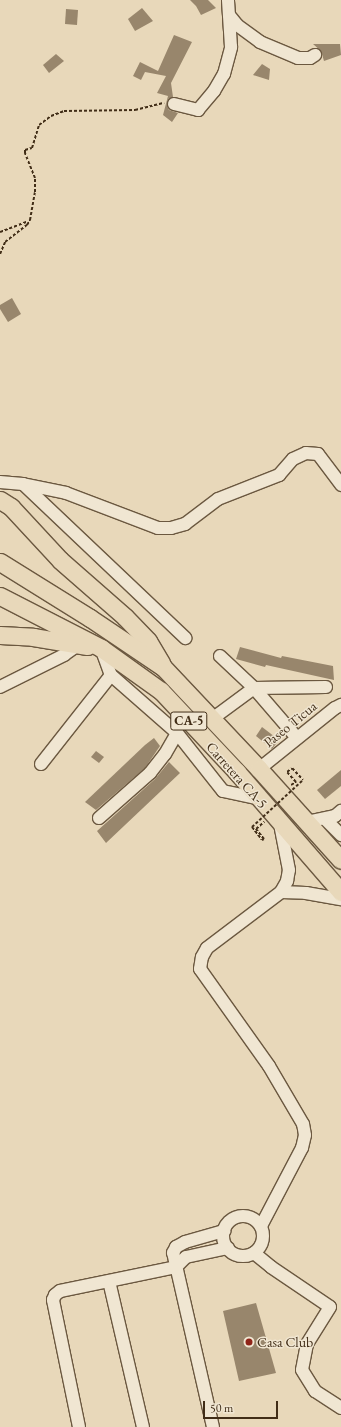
<!DOCTYPE html>
<html>
<head>
<meta charset="utf-8">
<style>
  body { margin:0 }
  #map { position:relative; width:341px; height:1427px; overflow:hidden; background:#e8d8ba; font-family:"EB Garamond",serif }
  div>[style] { position:absolute }
  [style*='--x'] { left:calc(var(--x)*1px); top:calc(var(--y)*1px); width:calc(var(--w)*1px); rotate:calc(var(--a)*1deg) }
  .building>* { inset:0; background:#98866c }
  .path>* { height:2px; margin-top:-1px; transform-origin:0; background:repeating-linear-gradient(90deg,#412d17 0 3px,transparent 0 5px) }
  .roads { filter:drop-shadow(1px 0 #6b5840) drop-shadow(-1px 0 #6b5840) drop-shadow(0 1px #6b5840) drop-shadow(0 -1px #6b5840) }
  .minor>* { height:12px; margin:-6px; padding:0 6px; transform-origin:6px; border-radius:6px; background:#f0e6d2 }
  .minor>.ring { margin:-6px; padding:0; box-sizing:content-box; background:none; border:12px solid #f0e6d2; border-radius:50% }
  .highway>* { height:17px; margin:-8.5px; padding:0 8.5px; transform-origin:8.5px; border-radius:8.5px; background:#e8d8ba }
  .path-bridge>* { height:2px; margin-top:-1px; transform-origin:0; background:repeating-linear-gradient(90deg,#412d17 0 3px,transparent 0 5px) }
  .dots>* { width:11px; height:11px; translate:-50% -50%; box-sizing:border-box; border:2px solid #f0e6d2; border-radius:50% }
  span { translate:-50% -50%; white-space:nowrap; text-align:center; line-height:1.15; -webkit-text-stroke:3px #f0e6d2; paint-order:stroke }
  .shield-label span { padding:1px 3px; background:#f0e6d2; border:1px solid; border-radius:3px; -webkit-text-stroke-width:0 }
  .shield-label { font-size:13px; color:#412d17; font-weight:700 }
  .street-label { font-size:14px; color:#412d17 }
  .poi-label { font-size:14px; color:#412d17 }
  .left { translate:0 -50%; text-align:left }
  .scale { position:absolute; left:203px; top:1401px; width:75px; height:18px; box-sizing:border-box; border:2px solid #412d17; border-top:0; padding-left:5px; font-size:12px; line-height:14px; white-space:nowrap; color:#412d17; -webkit-text-stroke:3px #f0e6d2; paint-order:stroke }
</style>
</head>
<body>
<div id="map">
  <div class="building">
    <div style="clip-path:polygon(190px 0,208px 0,216px 8px,201px 15px,196px 6px)"></div>
    <div style="clip-path:polygon(142px 8px,153px 21px,135px 31px,128px 19px)"></div>
    <div style="clip-path:polygon(66px 9px,78px 10px,77px 25px,65px 24px)"></div>
    <div style="clip-path:polygon(174px 35px,192px 42px,171px 83px,173px 97px,168px 99px,167px 106px,169px 110px,178px 113px,172px 122px,163px 115px,168px 96px,157px 93px,166px 76px,145px 72px,141px 80px,133px 76px,140px 62px,158px 71px)"></div>
    <div style="clip-path:polygon(313px 44px,340px 44px,341px 55px,324px 61px,321px 51px)"></div>
    <div style="clip-path:polygon(56px 54px,64px 61px,49px 73px,43px 65px)"></div>
    <div style="clip-path:polygon(262px 64px,270px 69px,269px 80px,253px 75px)"></div>
    <div style="clip-path:polygon(12px 298px,21px 314px,8px 322px,0 309px,0 305px)"></div>
    <div style="clip-path:polygon(240px 647px,281px 658px,282px 656px,333px 666px,334px 680px,266px 665px,265px 667px,236px 659px)"></div>
    <div style="clip-path:polygon(262px 727px,279px 740px,272px 749px,256px 736px)"></div>
    <div style="clip-path:polygon(154px 738px,160px 746px,145px 768px,96px 810px,85px 802px,145px 745px)"></div>
    <div style="clip-path:polygon(96px 751px,104px 757px,99px 763px,91px 757px)"></div>
    <div style="clip-path:polygon(169px 762px,180px 773px,106px 843px,97px 831px,155px 779px)"></div>
    <div style="clip-path:polygon(341px 770px,341px 786px,325px 799px,317px 790px)"></div>
    <div style="clip-path:polygon(256px 1303px,276px 1373px,239px 1381px,223px 1311px)"></div>
  </div>
  <div class="path">
    <div style="--x:0;--y:232;--w:30;--a:-21"></div>
    <div style="--x:0;--y:254;--w:13;--a:-67"></div>
    <div style="--x:5;--y:242;--w:28;--a:-38"></div>
    <div style="--x:27;--y:225;--w:6;--a:-59"></div>
    <div style="--x:30;--y:220;--w:28;--a:-80"></div>
    <div style="--x:35;--y:192;--w:14;--a:-90"></div>
    <div style="--x:35;--y:178;--w:27;--a:-112"></div>
    <div style="--x:25;--y:153;--w:3;--a:-90"></div>
    <div style="--x:25;--y:150;--w:7;--a:-16"></div>
    <div style="--x:32;--y:148;--w:24;--a:-73"></div>
    <div style="--x:39;--y:125;--w:15;--a:-37"></div>
    <div style="--x:51;--y:116;--w:14;--a:-21"></div>
    <div style="--x:64;--y:111;--w:71;--a:-0.8"></div>
    <div style="--x:135;--y:110;--w:30;--a:-14"></div>
    <div style="--x:291;--y:785;--w:6;--a:-31"></div>
    <div style="--x:296;--y:782;--w:13;--a:-132"></div>
    <div style="--x:287;--y:772;--w:6;--a:-39"></div>
    <div style="--x:292;--y:768;--w:16;--a:47"></div>
    <div style="--x:252;--y:827;--w:16;--a:52"></div>
    <div style="--x:262;--y:840;--w:2;--a:-27"></div>
    <div style="--x:264;--y:839;--w:13;--a:-129"></div>
    <div style="--x:256;--y:829;--w:11;--a:-41"></div>
  </div>
  <div class="roads">
    <div class="minor">
      <div style="--x:229;--y:15;--w:13;--a:51"></div>
      <div style="--x:237;--y:25;--w:29;--a:36"></div>
      <div style="--x:260;--y:42;--w:41;--a:22.8"></div>
      <div style="--x:298;--y:58;--w:12;--a:0"></div>
      <div style="--x:310;--y:58;--w:6;--a:-31"></div>
      <div style="--x:174;--y:104;--w:25;--a:14"></div>
      <div style="--x:198;--y:110;--w:25;--a:-50"></div>
      <div style="--x:214;--y:91;--w:20;--a:-60"></div>
      <div style="--x:224;--y:74;--w:28;--a:-75"></div>
      <div style="--x:231;--y:47;--w:47;--a:-93.7"></div>
      <div style="--x:0;--y:482;--w:23;--a:5"></div>
      <div style="--x:23;--y:484;--w:44;--a:11.8"></div>
      <div style="--x:66;--y:493;--w:98;--a:20.8"></div>
      <div style="--x:158;--y:528;--w:13;--a:0"></div>
      <div style="--x:171;--y:528;--w:15;--a:-16"></div>
      <div style="--x:185;--y:524;--w:41;--a:-37.1"></div>
      <div style="--x:218;--y:499;--w:66;--a:-21.5"></div>
      <div style="--x:279;--y:475;--w:21;--a:-49"></div>
      <div style="--x:293;--y:459;--w:14;--a:-25"></div>
      <div style="--x:306;--y:453;--w:12;--a:5"></div>
      <div style="--x:318;--y:454;--w:39;--a:53"></div>
      <div style="--x:23;--y:484;--w:224;--a:43.5"></div>
      <div style="--x:101;--y:648;--w:29;--a:70"></div>
      <div style="--x:111;--y:675;--w:88;--a:41.3"></div>
      <div style="--x:177;--y:733;--w:74;--a:51.6"></div>
      <div style="--x:223;--y:791;--w:38;--a:12"></div>
      <div style="--x:220;--y:656;--w:47;--a:43.3"></div>
      <div style="--x:254;--y:688;--w:66;--a:49.3"></div>
      <div style="--x:0;--y:687;--w:72;--a:-26.6"></div>
      <div style="--x:64;--y:655;--w:19;--a:-36"></div>
      <div style="--x:212;--y:719;--w:52;--a:-36.4"></div>
      <div style="--x:254;--y:688;--w:72;--a:-0.8"></div>
      <div style="--x:41;--y:764;--w:113;--a:-51.8"></div>
      <div style="--x:259;--y:769;--w:97;--a:-38.8"></div>
      <div style="--x:335;--y:708;--w:7;--a:-27"></div>
      <div style="--x:99;--y:818;--w:68;--a:-41.4"></div>
      <div style="--x:150;--y:773;--w:24;--a:-52"></div>
      <div style="--x:165;--y:754;--w:24;--a:-60"></div>
      <div style="--x:325;--y:819;--w:23;--a:45"></div>
      <div style="--x:306;--y:822;--w:30;--a:-12"></div>
      <div style="--x:335;--y:816;--w:8;--a:-40"></div>
      <div style="--x:281;--y:892;--w:25;--a:2"></div>
      <div style="--x:306;--y:893;--w:36;--a:10"></div>
      <div class="ring" style="left:223px;top:1216px;width:28px;height:28px"></div>
      <div style="--x:261;--y:1226;--w:88;--a:-62.3"></div>
      <div style="--x:302;--y:1148;--w:13;--a:-77"></div>
      <div style="--x:305;--y:1135;--w:11;--a:-100"></div>
      <div style="--x:303;--y:1124;--w:67;--a:-120.4"></div>
      <div style="--x:269;--y:1066;--w:119;--a:-125.4"></div>
      <div style="--x:200;--y:969;--w:12;--a:-81"></div>
      <div style="--x:202;--y:957;--w:10;--a:-61"></div>
      <div style="--x:207;--y:948;--w:93;--a:-37.1"></div>
      <div style="--x:281;--y:892;--w:13;--a:-61"></div>
      <div style="--x:287;--y:881;--w:11;--a:-80"></div>
      <div style="--x:289;--y:870;--w:47;--a:-101.1"></div>
      <div style="--x:254;--y:1253;--w:22;--a:39"></div>
      <div style="--x:271;--y:1267;--w:71;--a:34.1"></div>
      <div style="--x:330;--y:1307;--w:44;--a:121.9"></div>
      <div style="--x:307;--y:1344;--w:26;--a:101"></div>
      <div style="--x:302;--y:1370;--w:25;--a:58"></div>
      <div style="--x:315;--y:1391;--w:31;--a:33"></div>
      <div style="--x:109;--y:1281;--w:150;--a:76.9"></div>
      <div style="--x:79;--y:1427;--w:130;--a:-101.6"></div>
      <div style="--x:53;--y:1300;--w:5;--a:-68"></div>
      <div style="--x:55;--y:1295;--w:6;--a:-39"></div>
      <div style="--x:60;--y:1291;--w:118;--a:-11.7"></div>
      <div style="--x:176;--y:1267;--w:14;--a:-45"></div>
      <div style="--x:186;--y:1257;--w:43;--a:-12.1"></div>
      <div style="--x:213;--y:1427;--w:179;--a:-102.9"></div>
      <div style="--x:173;--y:1253;--w:7;--a:-63"></div>
      <div style="--x:176;--y:1247;--w:10;--a:-29"></div>
      <div style="--x:185;--y:1242;--w:41;--a:-15.8"></div>
    </div>
    <div class="highway">
      <div style="--x:0;--y:500;--w:13;--a:32"></div>
      <div style="--x:11;--y:507;--w:72;--a:47.2"></div>
      <div style="--x:60;--y:560;--w:86;--a:41.2"></div>
      <div style="--x:125;--y:617;--w:33;--a:46"></div>
      <div style="--x:148;--y:641;--w:26;--a:59"></div>
      <div style="--x:0;--y:562;--w:106;--a:31.9"></div>
      <div style="--x:90;--y:618;--w:88;--a:33.9"></div>
      <div style="--x:163;--y:667;--w:140;--a:46.7"></div>
      <div style="--x:259;--y:769;--w:122;--a:48"></div>
      <div style="--x:0;--y:596;--w:114;--a:27.2"></div>
      <div style="--x:101;--y:648;--w:74;--a:35.6"></div>
      <div style="--x:161;--y:691;--w:111;--a:46.8"></div>
      <div style="--x:237;--y:772;--w:159;--a:49.1"></div>
      <div style="--x:0;--y:635;--w:33;--a:3"></div>
      <div style="--x:33;--y:637;--w:55;--a:9.5"></div>
    </div>
  </div>
  <div class="path-bridge">
    <div style="--x:252;--y:827;--w:69;--a:-42.7"></div>
  </div>
  <div class="dots">
    <div style="left:249px;top:1342px;background:#8f2418"></div>
  </div>
  <div class="shield-label">
    <span style="left:189px;top:721px">CA-5</span>
  </div>
  <div class="street-label">
    <span style="left:290px;top:724px;rotate:-39deg">Paseo Ticua</span>
    <span style="left:237px;top:775px;rotate:48deg">Carretera CA-5</span>
  </div>
  <div class="poi-label">
    <span class="left" style="left:257px;top:1342px">Casa Club</span>
  </div>
  <div class="scale">50 m</div>
</div>
</body>
</html>
